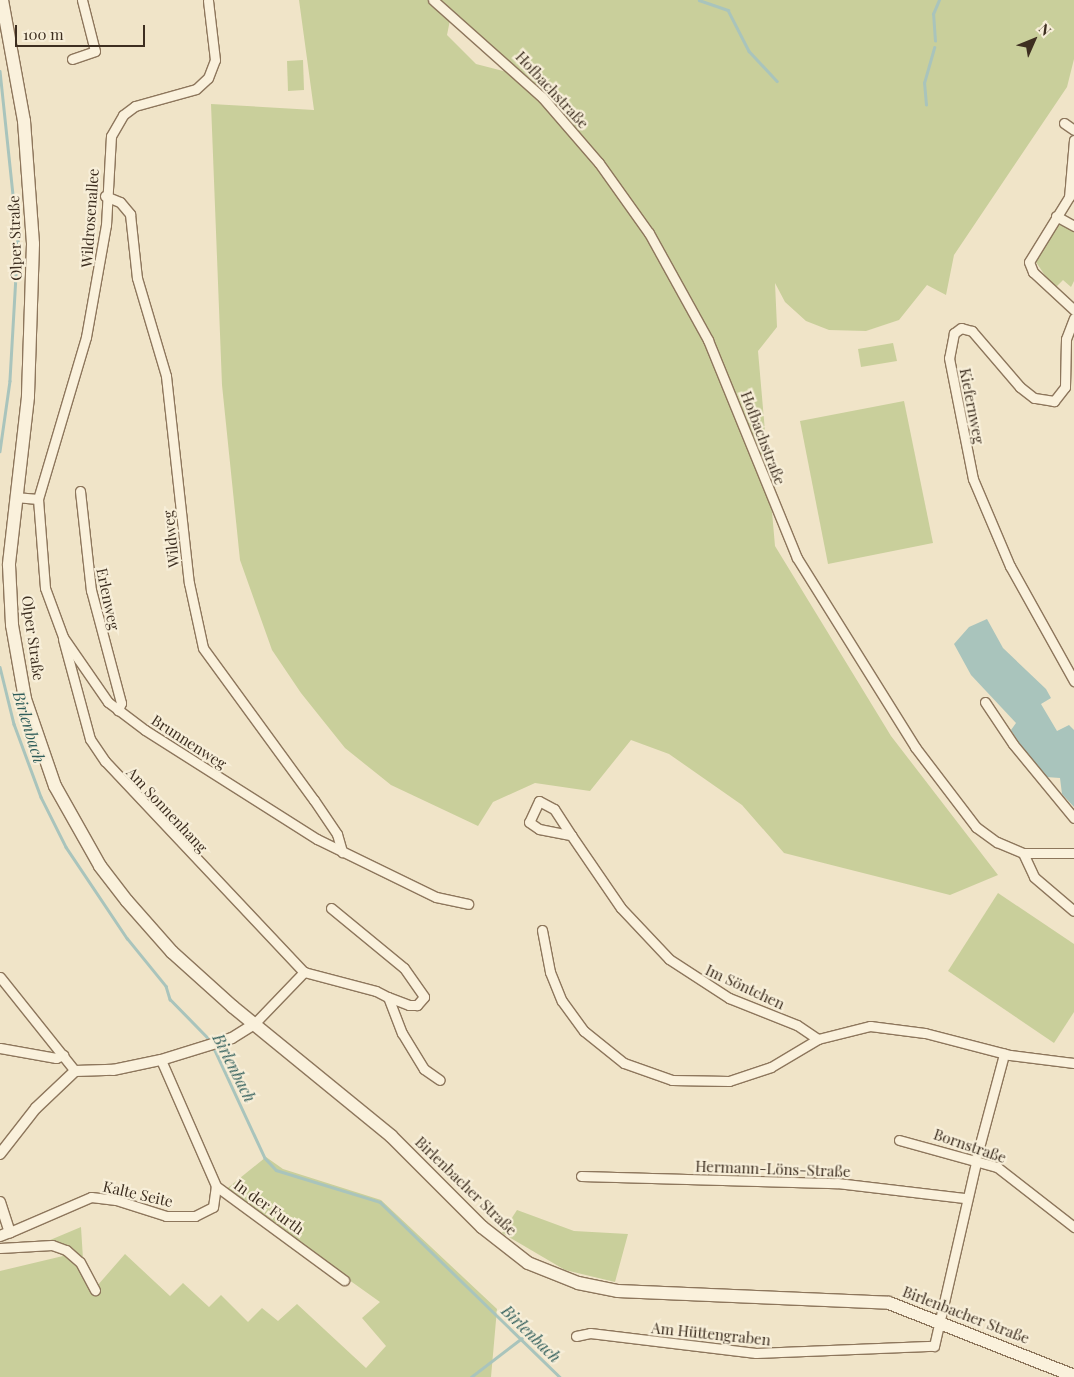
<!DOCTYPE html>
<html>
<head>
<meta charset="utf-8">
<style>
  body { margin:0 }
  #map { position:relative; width:1074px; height:1377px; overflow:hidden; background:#f0e4c8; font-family:"Playfair Display",serif }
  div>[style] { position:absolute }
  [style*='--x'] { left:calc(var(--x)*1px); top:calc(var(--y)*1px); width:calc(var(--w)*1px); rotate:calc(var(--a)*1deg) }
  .green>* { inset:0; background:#c9cf9b }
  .water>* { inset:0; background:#a9c4bc }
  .stream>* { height:2.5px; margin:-1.25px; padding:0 1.25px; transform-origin:1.25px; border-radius:1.25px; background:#a9c4bc }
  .roads { filter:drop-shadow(1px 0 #8d765c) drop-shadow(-1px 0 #8d765c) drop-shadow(0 1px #8d765c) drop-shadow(0 -1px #8d765c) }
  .minor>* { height:9px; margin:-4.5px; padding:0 4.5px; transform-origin:4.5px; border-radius:4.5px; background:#faf1dc }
  .tertiary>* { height:10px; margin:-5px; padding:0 5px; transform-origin:5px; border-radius:5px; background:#faf1dc }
  .secondary>* { height:12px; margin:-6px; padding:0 6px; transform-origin:6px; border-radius:6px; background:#faf1dc }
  span { translate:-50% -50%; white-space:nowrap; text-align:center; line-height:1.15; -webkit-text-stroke:4.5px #f7eed8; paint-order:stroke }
  .street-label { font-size:15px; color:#3d2e20 }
  .water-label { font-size:16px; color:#2f5d5a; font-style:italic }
  .north { position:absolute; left:1009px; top:15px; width:50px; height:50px; -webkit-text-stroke:4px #f7eed8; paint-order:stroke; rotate:46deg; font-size:14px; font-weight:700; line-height:20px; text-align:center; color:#3d2e20 }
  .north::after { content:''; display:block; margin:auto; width:18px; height:22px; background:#3d2e20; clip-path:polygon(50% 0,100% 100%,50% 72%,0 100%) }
  .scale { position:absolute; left:15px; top:25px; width:130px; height:22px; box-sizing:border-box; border:2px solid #3d2e20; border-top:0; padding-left:6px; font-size:15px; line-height:18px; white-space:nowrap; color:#3d2e20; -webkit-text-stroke:4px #f7eed8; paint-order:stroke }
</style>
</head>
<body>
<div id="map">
  <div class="green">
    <div style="clip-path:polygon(evenodd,299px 0,1074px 0,1074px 59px,1067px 87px,954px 255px,946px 295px,927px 285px,899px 320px,866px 331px,829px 330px,806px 321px,785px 302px,775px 283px,777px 327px,758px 351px,775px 546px,891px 736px,998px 875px,950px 895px,784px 853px,742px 805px,669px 754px,631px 740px,590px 791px,535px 783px,493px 802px,478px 826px,391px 785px,345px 748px,301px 693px,272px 650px,240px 560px,222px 385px,211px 104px,314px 110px,299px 0,450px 20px,511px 73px,476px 64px,447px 35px,450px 20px)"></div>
    <div style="clip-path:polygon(303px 60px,304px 90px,288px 91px,287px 61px)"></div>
    <div style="clip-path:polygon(1066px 223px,1074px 229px,1074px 281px,1071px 287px,1063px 280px,1054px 289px,1034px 259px,1056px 224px)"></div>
    <div style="clip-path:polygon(893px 343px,897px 361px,861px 367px,858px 349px)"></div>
    <div style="clip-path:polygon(904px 401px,933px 543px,828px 564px,800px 421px)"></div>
    <div style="clip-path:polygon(998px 893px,1074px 944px,1074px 1012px,1054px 1043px,948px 971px)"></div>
    <div style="clip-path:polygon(266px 1157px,283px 1169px,381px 1200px,497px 1309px,491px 1377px,0 1377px,0 1271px,63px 1256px,43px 1243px,81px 1227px,83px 1259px,97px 1286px,125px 1254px,170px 1296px,183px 1283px,209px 1307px,221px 1295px,248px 1322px,262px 1308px,278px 1321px,297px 1304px,366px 1368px,386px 1346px,362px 1318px,380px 1302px,224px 1191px)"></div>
    <div style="clip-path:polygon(517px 1210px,574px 1231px,628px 1234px,615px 1282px,565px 1270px,502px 1233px)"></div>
  </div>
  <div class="water">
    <div style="clip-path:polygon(987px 619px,1003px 648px,1046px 689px,1051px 698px,1041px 704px,1057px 731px,1069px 725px,1074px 730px,1074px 807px,1062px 794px,1060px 778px,1046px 777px,1020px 745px,1011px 730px,1016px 723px,971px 675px,954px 644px,969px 627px)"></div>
  </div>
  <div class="stream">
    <div style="--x:699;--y:0;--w:31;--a:19"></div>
    <div style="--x:728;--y:10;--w:46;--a:62.9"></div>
    <div style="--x:749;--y:51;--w:41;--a:47"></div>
    <div style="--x:935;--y:41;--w:27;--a:-94"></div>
    <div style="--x:933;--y:14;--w:15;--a:-67"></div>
    <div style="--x:0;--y:71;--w:171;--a:84"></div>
    <div style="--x:18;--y:241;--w:140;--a:93.3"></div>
    <div style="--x:10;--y:381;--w:71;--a:98.1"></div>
    <div style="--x:926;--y:105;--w:22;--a:-95"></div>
    <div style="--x:924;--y:83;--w:37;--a:-74"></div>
    <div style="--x:0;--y:667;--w:59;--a:76.2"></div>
    <div style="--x:14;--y:724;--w:78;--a:69.7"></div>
    <div style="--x:41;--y:797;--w:56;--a:63.4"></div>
    <div style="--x:66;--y:847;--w:110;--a:56.2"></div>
    <div style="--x:127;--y:938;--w:62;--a:50.9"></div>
    <div style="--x:166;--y:986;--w:14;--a:73"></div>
    <div style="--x:170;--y:999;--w:59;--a:45.7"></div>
    <div style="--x:213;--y:1046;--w:123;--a:65.1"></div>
    <div style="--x:265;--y:1158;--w:16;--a:47"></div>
    <div style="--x:276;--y:1170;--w:109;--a:17.1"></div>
    <div style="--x:380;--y:1202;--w:251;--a:44.2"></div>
    <div style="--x:471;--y:1377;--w:64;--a:-37.4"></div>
  </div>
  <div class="roads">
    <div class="minor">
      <div style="--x:433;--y:0;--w:146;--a:41.7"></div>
      <div style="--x:542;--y:97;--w:87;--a:49.2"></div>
      <div style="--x:599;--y:163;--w:86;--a:54.5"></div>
      <div style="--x:649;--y:233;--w:122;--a:61.1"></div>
      <div style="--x:708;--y:340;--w:235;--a:67.8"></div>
      <div style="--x:797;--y:558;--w:223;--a:58"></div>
      <div style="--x:915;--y:747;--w:101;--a:52.7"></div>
      <div style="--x:976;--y:827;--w:26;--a:36"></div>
      <div style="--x:997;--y:842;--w:28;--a:23"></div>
      <div style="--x:1023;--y:853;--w:51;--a:0"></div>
      <div style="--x:72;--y:59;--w:24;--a:-19"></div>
      <div style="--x:95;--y:51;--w:53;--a:-104.3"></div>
      <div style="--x:1064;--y:123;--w:12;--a:35"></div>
      <div style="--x:1074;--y:140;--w:57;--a:95"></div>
      <div style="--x:1069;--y:197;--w:76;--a:121.6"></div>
      <div style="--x:1029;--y:262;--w:11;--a:68"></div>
      <div style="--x:1033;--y:272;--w:56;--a:42.8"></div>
      <div style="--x:105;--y:196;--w:16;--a:22"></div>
      <div style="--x:120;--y:202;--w:16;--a:50"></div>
      <div style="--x:130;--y:214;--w:64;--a:83.8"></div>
      <div style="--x:137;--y:278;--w:102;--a:73.5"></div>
      <div style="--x:166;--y:376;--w:208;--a:83.7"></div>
      <div style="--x:189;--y:583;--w:66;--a:77.8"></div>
      <div style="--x:203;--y:648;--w:188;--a:53.9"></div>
      <div style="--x:314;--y:800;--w:41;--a:55.9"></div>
      <div style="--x:337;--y:834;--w:19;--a:74"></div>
      <div style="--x:1056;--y:216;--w:21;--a:29"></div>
      <div style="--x:1074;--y:318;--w:22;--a:111"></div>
      <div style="--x:1066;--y:339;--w:48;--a:91.2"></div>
      <div style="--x:1065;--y:387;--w:18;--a:128"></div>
      <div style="--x:1054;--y:401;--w:20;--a:-171"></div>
      <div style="--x:1034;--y:398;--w:18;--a:-142"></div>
      <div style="--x:1020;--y:387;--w:74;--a:-130.6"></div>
      <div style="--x:972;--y:331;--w:11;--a:-165"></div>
      <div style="--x:961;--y:328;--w:9;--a:144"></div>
      <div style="--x:954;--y:333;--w:25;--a:101"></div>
      <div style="--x:949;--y:358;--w:123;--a:78.8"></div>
      <div style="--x:973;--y:479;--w:95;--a:67"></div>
      <div style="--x:1010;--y:566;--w:132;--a:60.9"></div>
      <div style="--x:80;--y:491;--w:100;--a:83.7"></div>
      <div style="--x:91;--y:590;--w:117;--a:75.1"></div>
      <div style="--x:121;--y:703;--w:8;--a:113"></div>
      <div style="--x:15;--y:497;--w:23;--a:5"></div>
      <div style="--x:38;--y:499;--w:169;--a:-73.5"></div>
      <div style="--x:86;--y:337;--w:114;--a:-79.9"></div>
      <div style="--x:106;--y:225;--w:89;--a:-86.8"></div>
      <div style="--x:111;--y:136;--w:24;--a:-60"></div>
      <div style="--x:123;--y:115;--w:15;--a:-37"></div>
      <div style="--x:135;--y:106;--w:63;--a:-15.6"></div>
      <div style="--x:196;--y:89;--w:16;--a:-43"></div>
      <div style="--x:208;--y:78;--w:19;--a:-69"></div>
      <div style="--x:215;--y:60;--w:60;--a:-96.7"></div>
      <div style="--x:38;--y:499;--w:89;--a:85.5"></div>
      <div style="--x:45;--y:588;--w:52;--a:69.8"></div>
      <div style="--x:63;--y:637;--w:79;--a:55.3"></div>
      <div style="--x:108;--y:702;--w:46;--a:37.1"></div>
      <div style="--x:145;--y:730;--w:204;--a:32.4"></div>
      <div style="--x:317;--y:839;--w:132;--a:26"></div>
      <div style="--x:436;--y:897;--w:33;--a:12"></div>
      <div style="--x:63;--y:639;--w:104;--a:74.9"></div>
      <div style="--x:90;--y:739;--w:27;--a:56"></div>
      <div style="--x:105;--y:761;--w:290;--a:46.7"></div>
      <div style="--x:985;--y:702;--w:50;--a:56.3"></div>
      <div style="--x:1013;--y:744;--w:96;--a:50.5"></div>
      <div style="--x:571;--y:835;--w:31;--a:-123"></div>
      <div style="--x:554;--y:809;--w:17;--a:-152"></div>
      <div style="--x:539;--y:801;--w:23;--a:115"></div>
      <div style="--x:529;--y:822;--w:12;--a:35"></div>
      <div style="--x:539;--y:829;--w:33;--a:11"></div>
      <div style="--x:571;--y:835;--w:88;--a:55.6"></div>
      <div style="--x:621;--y:908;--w:70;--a:46.7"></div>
      <div style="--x:669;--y:959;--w:72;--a:33"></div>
      <div style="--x:729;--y:998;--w:73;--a:21.7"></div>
      <div style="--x:797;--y:1025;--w:25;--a:34"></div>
      <div style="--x:1023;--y:853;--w:26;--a:65"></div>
      <div style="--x:1034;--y:877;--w:52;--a:40.4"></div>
      <div style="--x:331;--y:908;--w:94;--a:39.4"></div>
      <div style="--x:404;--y:968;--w:35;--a:55"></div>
      <div style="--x:424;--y:997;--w:11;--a:131"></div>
      <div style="--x:417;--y:1005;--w:8;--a:180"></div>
      <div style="--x:409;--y:1005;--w:22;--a:-159"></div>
      <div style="--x:542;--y:930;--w:43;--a:79.2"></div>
      <div style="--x:550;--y:972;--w:31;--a:68"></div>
      <div style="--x:562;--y:1001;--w:37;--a:54"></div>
      <div style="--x:584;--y:1031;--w:51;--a:38.7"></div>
      <div style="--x:624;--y:1063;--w:51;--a:19.5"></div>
      <div style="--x:672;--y:1080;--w:57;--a:1"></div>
      <div style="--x:729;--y:1081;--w:44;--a:-18.4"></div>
      <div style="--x:771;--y:1067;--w:55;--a:-30.8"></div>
      <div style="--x:818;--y:1039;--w:54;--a:-14"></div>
      <div style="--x:870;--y:1026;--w:55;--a:7.3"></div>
      <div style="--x:925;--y:1033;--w:88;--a:14.5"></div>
      <div style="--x:1010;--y:1055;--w:64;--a:7.1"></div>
      <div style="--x:0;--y:977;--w:120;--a:51.4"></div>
      <div style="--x:253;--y:1025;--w:74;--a:-46.1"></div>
      <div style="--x:304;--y:972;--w:74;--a:14.8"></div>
      <div style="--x:376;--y:991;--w:13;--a:27"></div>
      <div style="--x:388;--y:997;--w:39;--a:69"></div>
      <div style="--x:402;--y:1033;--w:42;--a:58.6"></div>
      <div style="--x:424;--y:1069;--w:19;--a:35"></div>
      <div style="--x:0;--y:1048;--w:57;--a:10.1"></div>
      <div style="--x:56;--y:1058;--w:8;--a:-23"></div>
      <div style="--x:161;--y:1060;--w:137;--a:66.4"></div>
      <div style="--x:216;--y:1186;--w:159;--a:36.3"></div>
      <div style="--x:899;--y:1140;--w:102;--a:15.4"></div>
      <div style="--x:997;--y:1167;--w:98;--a:37.9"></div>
      <div style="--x:977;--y:1155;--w:105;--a:-75"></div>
      <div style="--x:581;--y:1176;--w:256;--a:1.6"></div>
      <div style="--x:837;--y:1183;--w:128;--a:6.7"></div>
      <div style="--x:10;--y:1232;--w:88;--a:-23.4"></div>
      <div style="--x:91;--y:1197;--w:25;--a:7"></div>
      <div style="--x:116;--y:1200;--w:52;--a:17.7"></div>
      <div style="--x:166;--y:1216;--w:29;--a:0"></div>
      <div style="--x:195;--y:1216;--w:20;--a:-27"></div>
      <div style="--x:213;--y:1207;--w:21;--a:-82"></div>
      <div style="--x:0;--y:1248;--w:52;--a:-3.3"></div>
      <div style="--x:52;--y:1245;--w:15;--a:20"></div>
      <div style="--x:66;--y:1250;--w:18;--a:41"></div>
      <div style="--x:80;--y:1262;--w:32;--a:62"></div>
      <div style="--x:576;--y:1336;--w:14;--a:-12"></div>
      <div style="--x:590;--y:1333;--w:167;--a:6.9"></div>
      <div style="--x:756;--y:1353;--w:178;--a:-2.3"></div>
      <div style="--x:934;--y:1346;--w:188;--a:-77.1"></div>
    </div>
    <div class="tertiary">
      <div style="--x:0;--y:1154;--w:58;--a:-52"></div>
      <div style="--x:36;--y:1108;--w:54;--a:-43.5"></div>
      <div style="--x:75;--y:1071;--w:38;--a:-2"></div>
      <div style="--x:113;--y:1070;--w:49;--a:-11.8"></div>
      <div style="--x:161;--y:1060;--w:74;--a:-17.2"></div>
      <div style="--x:232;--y:1038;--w:25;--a:-32"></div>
      <div style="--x:0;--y:1202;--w:32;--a:72"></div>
      <div style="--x:10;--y:1232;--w:11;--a:158"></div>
    </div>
    <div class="secondary">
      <div style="--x:2;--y:0;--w:123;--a:79.7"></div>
      <div style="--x:24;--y:121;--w:123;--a:85.8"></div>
      <div style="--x:33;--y:244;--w:153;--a:91.9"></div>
      <div style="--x:28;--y:397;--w:169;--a:96.5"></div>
      <div style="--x:9;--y:565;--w:60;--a:87.1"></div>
      <div style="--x:12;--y:625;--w:75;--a:80"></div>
      <div style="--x:25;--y:699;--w:92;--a:71"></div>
      <div style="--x:55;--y:786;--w:92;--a:60.6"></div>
      <div style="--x:100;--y:866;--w:44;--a:52.4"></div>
      <div style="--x:127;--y:901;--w:68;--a:48.6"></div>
      <div style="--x:172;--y:952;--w:82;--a:42"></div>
      <div style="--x:233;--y:1007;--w:204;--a:39.2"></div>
      <div style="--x:391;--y:1136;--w:129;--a:45"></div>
      <div style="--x:482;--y:1227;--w:58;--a:38"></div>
      <div style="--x:528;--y:1263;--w:54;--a:21.8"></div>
      <div style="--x:578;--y:1283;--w:41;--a:11.3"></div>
      <div style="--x:618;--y:1291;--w:271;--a:2.5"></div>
      <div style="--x:889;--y:1303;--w:199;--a:21.5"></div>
    </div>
  </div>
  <div class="street-label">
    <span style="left:552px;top:90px;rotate:47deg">Hofbachstraße</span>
    <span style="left:90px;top:218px;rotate:-86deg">Wildrosenallee</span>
    <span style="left:15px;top:238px;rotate:-92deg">Olper Straße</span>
    <span style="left:972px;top:406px;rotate:79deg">Kiefernweg</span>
    <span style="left:763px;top:438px;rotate:69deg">Hofbachstraße</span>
    <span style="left:171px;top:539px;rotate:-96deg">Wildweg</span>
    <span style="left:108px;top:599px;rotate:78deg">Erlenweg</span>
    <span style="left:33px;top:638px;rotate:82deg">Olper Straße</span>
    <span style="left:189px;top:742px;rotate:33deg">Brunnenweg</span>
    <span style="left:167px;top:810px;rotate:47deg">Am Sonnenhang</span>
    <span style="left:745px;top:987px;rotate:25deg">Im Söntchen</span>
    <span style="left:970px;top:1146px;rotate:19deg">Bornstraße</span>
    <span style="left:773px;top:1169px;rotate:2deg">Hermann-Löns-Straße</span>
    <span style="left:466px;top:1186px;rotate:44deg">Birlenbacher Straße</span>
    <span style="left:138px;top:1194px;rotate:13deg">Kalte Seite</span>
    <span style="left:269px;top:1207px;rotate:36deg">In der Furth</span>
    <span style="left:966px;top:1315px;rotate:21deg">Birlenbacher Straße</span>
    <span style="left:711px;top:1334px;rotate:6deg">Am Hüttengraben</span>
  </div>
  <div class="water-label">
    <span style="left:29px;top:727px;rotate:73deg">Birlenbach</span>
    <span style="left:234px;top:1068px;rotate:63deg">Birlenbach</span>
    <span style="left:531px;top:1334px;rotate:44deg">Birlenbach</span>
  </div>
  <div class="north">N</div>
  <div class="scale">100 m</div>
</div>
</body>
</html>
